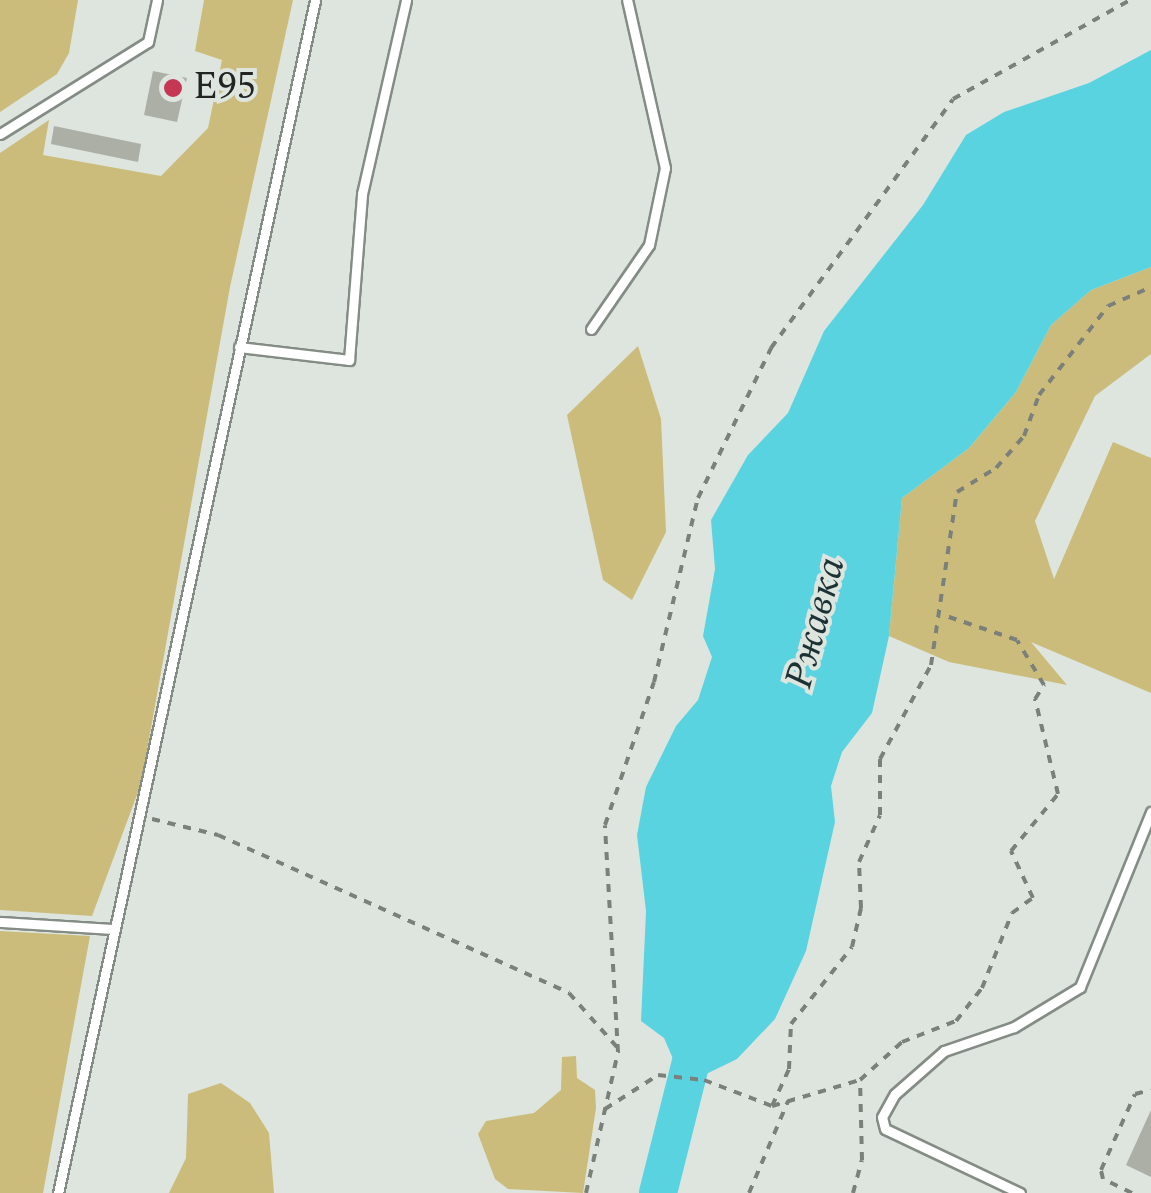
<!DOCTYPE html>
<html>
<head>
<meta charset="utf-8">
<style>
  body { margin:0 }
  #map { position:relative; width:1151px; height:1193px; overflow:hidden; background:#dde5de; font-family:Spectral,serif }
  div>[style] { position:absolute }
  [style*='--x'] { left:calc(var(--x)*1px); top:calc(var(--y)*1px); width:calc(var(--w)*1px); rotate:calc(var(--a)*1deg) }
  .green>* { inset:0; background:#ccbc7b }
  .water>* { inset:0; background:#5ad3e1 }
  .river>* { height:38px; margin:-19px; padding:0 19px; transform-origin:19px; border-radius:19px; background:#5ad3e1 }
  .building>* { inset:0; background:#acafa6 }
  .path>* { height:4px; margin-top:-2px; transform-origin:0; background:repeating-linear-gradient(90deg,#7b807b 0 8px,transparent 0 16px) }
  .roads { filter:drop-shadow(2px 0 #848c85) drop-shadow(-2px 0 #848c85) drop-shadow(0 2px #848c85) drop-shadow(0 -2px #848c85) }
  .lane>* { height:9px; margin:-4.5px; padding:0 4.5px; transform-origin:4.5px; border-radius:4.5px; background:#fff }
  .dots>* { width:28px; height:28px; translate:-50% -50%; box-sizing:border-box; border:5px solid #dde5de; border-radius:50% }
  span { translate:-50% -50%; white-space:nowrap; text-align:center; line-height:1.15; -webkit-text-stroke:8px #dde5de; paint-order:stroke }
  .poi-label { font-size:38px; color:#222422 }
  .left { translate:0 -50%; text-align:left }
  .water-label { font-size:40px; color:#1c3134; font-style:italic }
</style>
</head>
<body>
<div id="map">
  <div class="green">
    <div style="clip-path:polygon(0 0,78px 0,69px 53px,57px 74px,0 112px)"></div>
    <div style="clip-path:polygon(204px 0,293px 0,230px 287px,141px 784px,92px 916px,0 910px,0 153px,49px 120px,43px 155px,161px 176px,208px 128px,222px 60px,195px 51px)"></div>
    <div style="clip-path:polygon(1151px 267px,1151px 354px,1095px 396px,1035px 521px,1054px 579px,1113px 442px,1151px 458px,1151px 693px,1031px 642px,1067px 685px,949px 662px,889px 636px,902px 498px,969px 448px,1016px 392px,1051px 325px,1091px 290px)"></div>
    <div style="clip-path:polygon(638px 346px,661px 419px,666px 532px,632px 600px,603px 580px,567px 415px)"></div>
    <div style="clip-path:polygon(0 931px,90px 936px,43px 1193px,0 1193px)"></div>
    <div style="clip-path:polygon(576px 1056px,577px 1078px,595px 1090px,596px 1108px,583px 1193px,508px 1189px,495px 1179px,478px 1134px,486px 1121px,534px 1113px,561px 1090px,562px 1057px)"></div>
    <div style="clip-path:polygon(221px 1083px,250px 1103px,269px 1133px,274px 1193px,169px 1193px,186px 1158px,188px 1094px)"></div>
  </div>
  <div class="water">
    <div style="clip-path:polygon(1151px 50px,1151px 267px,1091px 290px,1051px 325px,1016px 392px,969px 448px,902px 498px,889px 636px,872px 713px,842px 752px,831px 786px,835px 822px,806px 951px,775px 1019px,737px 1059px,700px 1077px,687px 1073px,677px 1068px,664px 1038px,641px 1021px,646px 911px,637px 835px,646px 787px,676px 726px,698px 700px,712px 657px,703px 636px,715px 569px,711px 520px,748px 455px,788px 413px,824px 331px,923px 205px,966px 135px,1004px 112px,1089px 83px)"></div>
  </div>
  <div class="river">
    <div style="--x:658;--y:1193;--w:172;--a:-75.9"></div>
  </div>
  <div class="building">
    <div style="clip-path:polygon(153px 71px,187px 78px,177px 122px,144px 115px)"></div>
    <div style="clip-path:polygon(54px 126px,141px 144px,138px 162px,51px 144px)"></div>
    <div style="clip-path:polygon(1151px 1110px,1151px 1177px,1126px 1165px)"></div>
  </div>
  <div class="path">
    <div style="--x:152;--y:819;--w:68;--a:13.6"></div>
    <div style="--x:218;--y:835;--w:385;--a:24.2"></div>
    <div style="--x:569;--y:993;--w:72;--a:48.4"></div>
    <div style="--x:772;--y:1106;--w:41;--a:-65.3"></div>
    <div style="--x:789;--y:1069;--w:45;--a:-87.5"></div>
    <div style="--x:791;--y:1024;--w:98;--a:-51.6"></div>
    <div style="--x:852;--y:947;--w:40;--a:-77"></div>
    <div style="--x:861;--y:908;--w:46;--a:-92.5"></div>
    <div style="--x:859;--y:862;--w:51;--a:-65.9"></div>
    <div style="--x:880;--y:815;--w:56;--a:-90"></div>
    <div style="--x:880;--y:759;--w:107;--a:-61.5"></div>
    <div style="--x:931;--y:665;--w:175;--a:-81.5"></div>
    <div style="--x:957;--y:492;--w:46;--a:-31.6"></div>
    <div style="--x:996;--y:468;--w:43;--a:-48.8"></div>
    <div style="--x:1024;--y:436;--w:44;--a:-69.9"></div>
    <div style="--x:1039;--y:395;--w:113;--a:-52.2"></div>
    <div style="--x:1108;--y:306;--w:47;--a:-23.8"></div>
    <div style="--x:605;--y:1109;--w:63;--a:-32.7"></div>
    <div style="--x:658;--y:1075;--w:46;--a:6.2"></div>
    <div style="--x:704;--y:1080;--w:73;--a:20.9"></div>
    <div style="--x:772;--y:1106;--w:92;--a:-16.5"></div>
    <div style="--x:586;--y:1193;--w:145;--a:-77.2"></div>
    <div style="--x:618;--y:1052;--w:227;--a:-93.3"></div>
    <div style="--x:605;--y:825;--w:151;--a:-71.1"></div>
    <div style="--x:654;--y:682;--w:189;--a:-76.6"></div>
    <div style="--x:698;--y:498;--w:167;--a:-64"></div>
    <div style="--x:771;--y:348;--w:308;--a:-53.8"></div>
    <div style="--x:953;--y:99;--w:203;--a:-29.2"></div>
    <div style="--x:749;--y:1193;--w:100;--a:-67"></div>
    <div style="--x:853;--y:1193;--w:34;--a:-75"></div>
    <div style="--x:862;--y:1160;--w:80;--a:-91.4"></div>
    <div style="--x:860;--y:1080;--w:57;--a:-42.1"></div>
    <div style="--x:902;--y:1042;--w:58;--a:-21.3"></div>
    <div style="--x:956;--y:1021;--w:42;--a:-51.8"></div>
    <div style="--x:982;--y:988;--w:81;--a:-68.2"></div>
    <div style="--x:1012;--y:913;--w:26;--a:-36"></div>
    <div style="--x:1033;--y:898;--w:52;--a:-115.1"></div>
    <div style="--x:1011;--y:851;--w:74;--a:-50.5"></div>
    <div style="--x:1058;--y:794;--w:98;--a:-103.6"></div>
    <div style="--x:1035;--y:699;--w:17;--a:-57"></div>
    <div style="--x:1044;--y:685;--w:52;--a:-121"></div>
    <div style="--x:1017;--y:640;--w:78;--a:-161.3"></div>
    <div style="--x:1132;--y:1193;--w:32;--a:-154"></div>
    <div style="--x:1103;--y:1179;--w:9;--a:-103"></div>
    <div style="--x:1101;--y:1170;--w:83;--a:-65.9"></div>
    <div style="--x:1135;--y:1094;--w:16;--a:-14"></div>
  </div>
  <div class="roads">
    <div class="lane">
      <div style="--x:0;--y:134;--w:174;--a:-31.9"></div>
      <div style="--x:148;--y:42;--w:43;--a:-77.9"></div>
      <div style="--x:591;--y:329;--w:102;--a:-55.4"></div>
      <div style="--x:649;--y:245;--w:79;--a:-78.3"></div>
      <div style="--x:665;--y:168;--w:172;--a:-102.7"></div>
      <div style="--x:239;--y:347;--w:111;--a:6.7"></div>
      <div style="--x:349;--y:360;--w:167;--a:-85.5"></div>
      <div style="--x:362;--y:194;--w:199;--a:-77.2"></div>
      <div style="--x:0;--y:922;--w:112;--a:3.6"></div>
      <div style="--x:58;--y:1193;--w:1220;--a:-77.84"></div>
      <div style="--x:1020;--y:1193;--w:149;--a:-154.6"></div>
      <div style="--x:885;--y:1129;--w:12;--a:-104"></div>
      <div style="--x:882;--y:1117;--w:26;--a:-61"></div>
      <div style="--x:895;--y:1094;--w:65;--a:-41.3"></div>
      <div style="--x:944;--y:1051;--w:74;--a:-18.9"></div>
      <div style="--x:1014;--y:1027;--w:77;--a:-31.2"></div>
      <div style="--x:1080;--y:987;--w:189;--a:-67.9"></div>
    </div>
  </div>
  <div class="dots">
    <div style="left:173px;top:88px;background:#c63655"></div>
  </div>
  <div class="poi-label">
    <span class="left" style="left:193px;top:88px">E95</span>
  </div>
  <div class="water-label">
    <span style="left:816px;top:623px;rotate:-75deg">Ржавка</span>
  </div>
</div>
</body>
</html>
